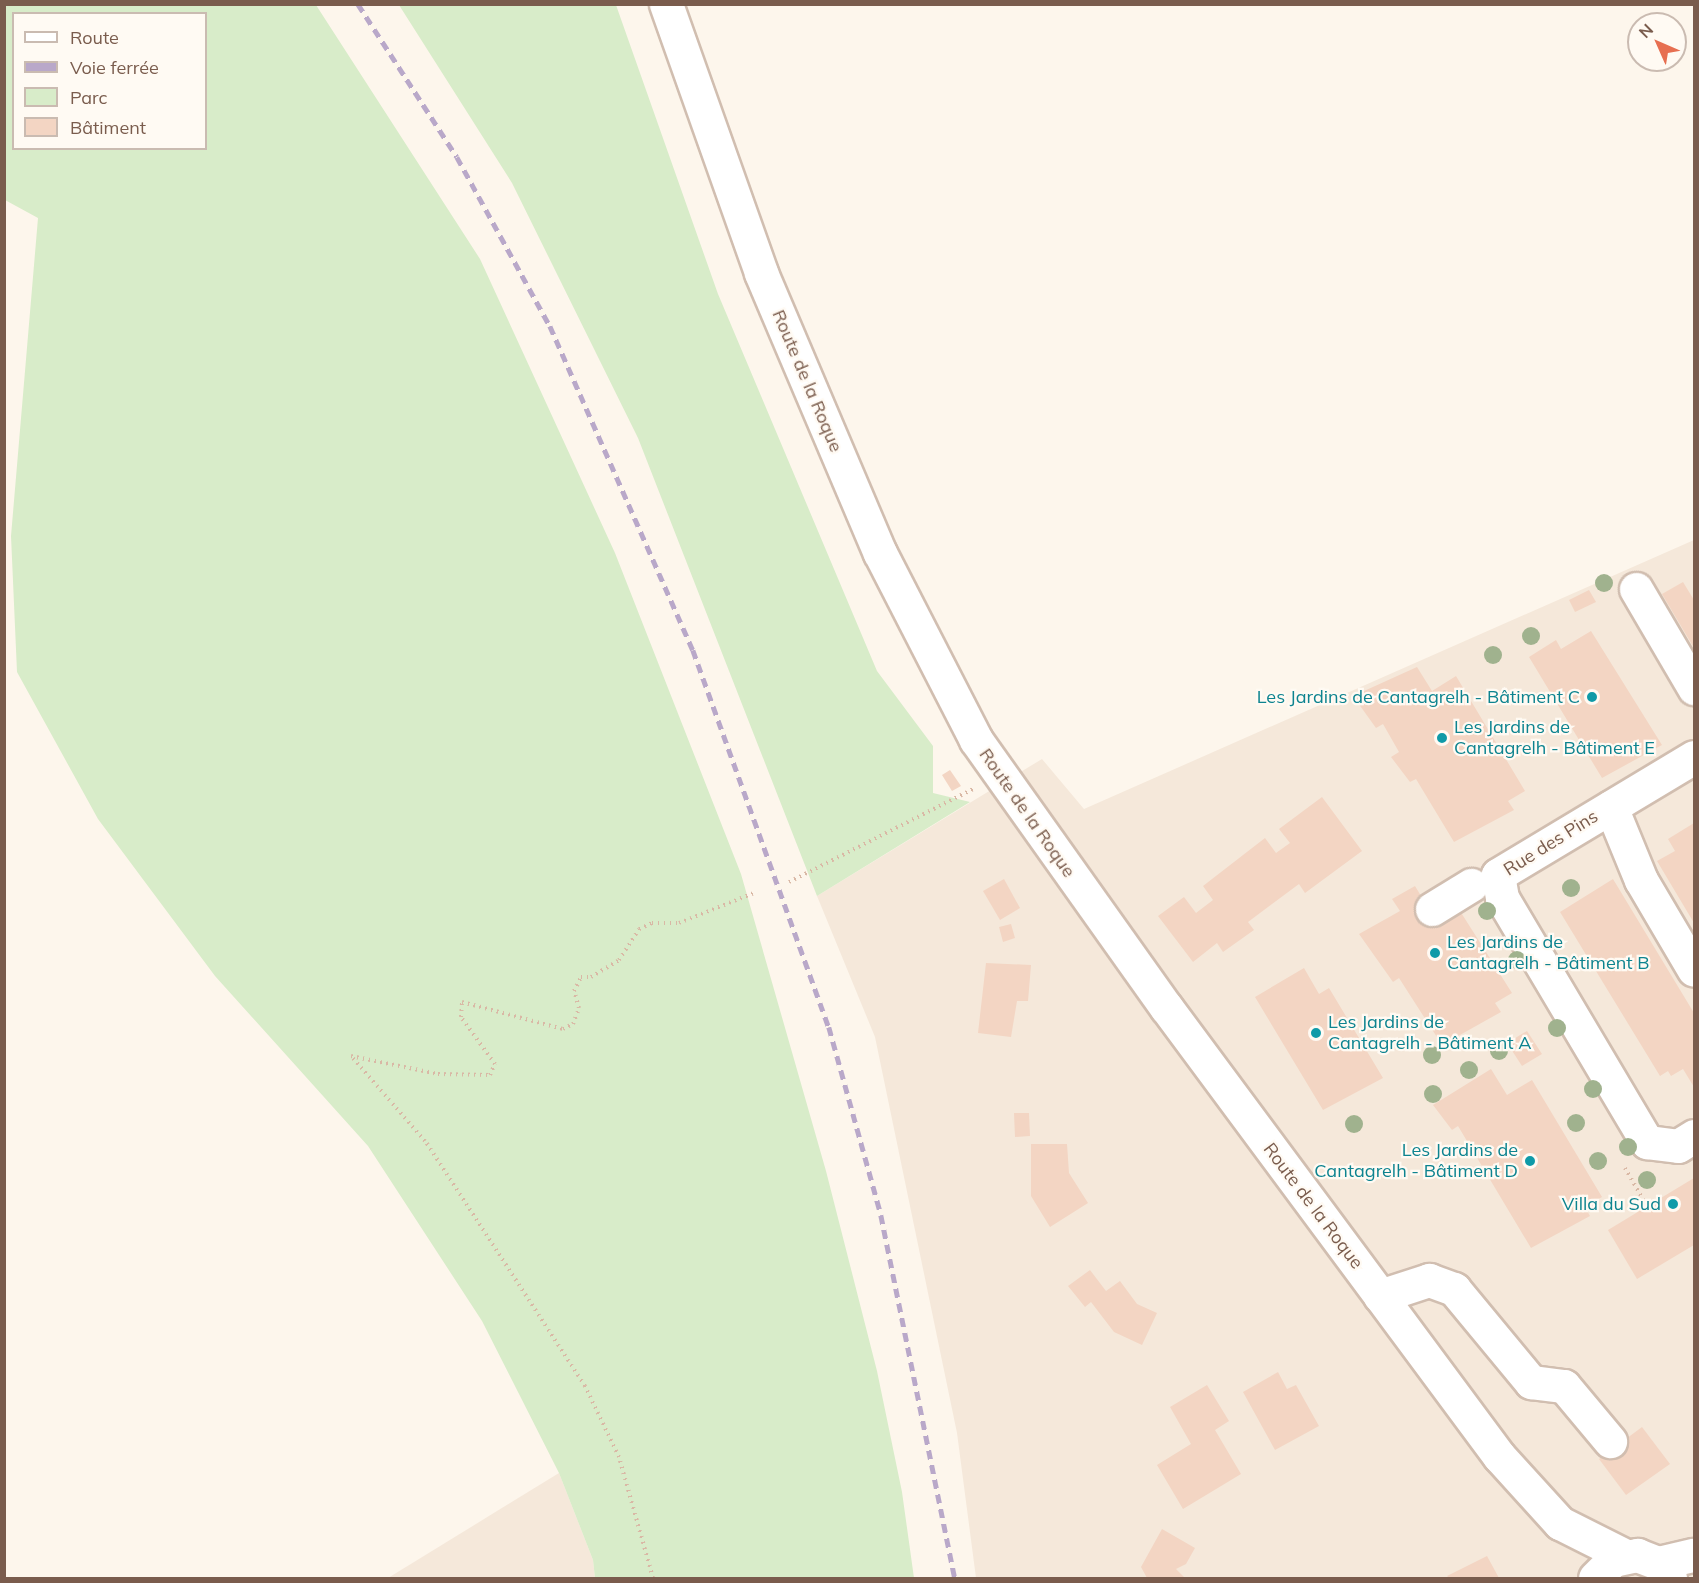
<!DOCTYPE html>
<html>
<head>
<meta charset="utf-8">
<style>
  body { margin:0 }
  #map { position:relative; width:1699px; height:1583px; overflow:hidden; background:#fdf6ec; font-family:Mulish,sans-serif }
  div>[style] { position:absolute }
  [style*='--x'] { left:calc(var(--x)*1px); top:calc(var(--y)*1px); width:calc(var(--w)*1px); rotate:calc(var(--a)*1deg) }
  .residential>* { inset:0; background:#f5e8da }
  .green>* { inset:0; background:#d8ecc9 }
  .building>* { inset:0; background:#f3d5c3 }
  .path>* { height:4px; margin-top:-2px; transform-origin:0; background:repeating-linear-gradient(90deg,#d9b8a5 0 1.5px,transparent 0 6px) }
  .roads { filter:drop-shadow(2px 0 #d1beb0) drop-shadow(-2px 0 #d1beb0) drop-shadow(0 2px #d1beb0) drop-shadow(0 -2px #d1beb0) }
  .minor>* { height:33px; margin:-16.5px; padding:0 16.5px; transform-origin:16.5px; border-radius:16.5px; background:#fff }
  .rail>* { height:4.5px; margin-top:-2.25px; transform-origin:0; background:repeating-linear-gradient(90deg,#b9a8c9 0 9px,transparent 0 15px) }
  .trees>* { width:18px; height:18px; margin:-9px; border-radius:50%; background:#a0b28e }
  .dots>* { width:16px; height:16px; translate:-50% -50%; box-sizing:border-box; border:3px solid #fffaf3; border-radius:50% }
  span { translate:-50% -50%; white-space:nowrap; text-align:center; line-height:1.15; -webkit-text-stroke:4.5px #fffaf3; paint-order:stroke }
  .street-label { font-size:18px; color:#7a5c4d }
  .culture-label { font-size:18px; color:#0d838f }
  .right { translate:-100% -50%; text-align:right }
  .left { translate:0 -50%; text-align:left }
  .frame { position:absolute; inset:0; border:6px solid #7a5c4d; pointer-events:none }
  .legend { position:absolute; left:12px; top:12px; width:195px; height:138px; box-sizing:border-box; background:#fffaf3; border:2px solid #cabbb1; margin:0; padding:8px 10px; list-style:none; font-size:18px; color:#7a5c4d }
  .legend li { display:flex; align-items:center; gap:12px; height:30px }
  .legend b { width:30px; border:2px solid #cabbb1 }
  .north { position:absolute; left:1627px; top:12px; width:60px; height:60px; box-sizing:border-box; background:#fffaf3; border:2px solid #cabbb1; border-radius:50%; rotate:315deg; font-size:16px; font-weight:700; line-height:24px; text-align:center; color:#7a5c4d }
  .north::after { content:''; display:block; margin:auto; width:21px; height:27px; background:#e76f51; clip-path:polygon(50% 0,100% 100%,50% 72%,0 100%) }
</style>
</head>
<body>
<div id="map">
  <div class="residential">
    <div style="clip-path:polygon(1694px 540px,1694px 1578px,976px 1578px,957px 1433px,875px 1037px,817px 896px,1042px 759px,1084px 809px)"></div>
    <div style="clip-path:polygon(559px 1473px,593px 1560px,595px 1578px,388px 1578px)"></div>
  </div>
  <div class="green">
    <div style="clip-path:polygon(evenodd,4px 5px,316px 5px,480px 259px,615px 553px,741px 874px,826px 1171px,877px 1371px,902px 1492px,914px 1578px,595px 1578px,593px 1560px,559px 1473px,482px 1321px,368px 1146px,215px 976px,98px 819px,17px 672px,11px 536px,38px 218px,5px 200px,4px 5px,14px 14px,206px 14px,206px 148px,14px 148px,14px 14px)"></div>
    <div style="clip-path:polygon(399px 5px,616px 5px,718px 294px,877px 671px,933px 746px,933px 793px,970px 802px,817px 896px,638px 438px,512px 183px)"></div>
  </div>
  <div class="building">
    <div style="clip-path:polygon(1683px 582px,1694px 600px,1694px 648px,1662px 594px)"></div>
    <div style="clip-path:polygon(1589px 590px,1596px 602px,1575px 612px,1569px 600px)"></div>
    <div style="clip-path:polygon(1591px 631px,1662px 745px,1602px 778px,1529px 657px,1556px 640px,1561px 649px)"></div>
    <div style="clip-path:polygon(1417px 667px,1432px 691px,1456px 676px,1525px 791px,1508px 801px,1514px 810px,1454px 842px,1416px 779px,1410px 782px,1391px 757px,1399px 752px,1383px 724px,1376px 728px,1353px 696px)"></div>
    <div style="clip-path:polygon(950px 770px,961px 786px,952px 791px,942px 775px)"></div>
    <div style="clip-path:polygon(1322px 797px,1362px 851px,1305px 893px,1299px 884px,1248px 922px,1254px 930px,1223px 952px,1217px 943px,1193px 962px,1158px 916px,1184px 897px,1196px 913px,1213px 900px,1203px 886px,1265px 838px,1276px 853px,1290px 843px,1279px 829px)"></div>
    <div style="clip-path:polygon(1694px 823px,1694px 923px,1657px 861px,1675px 851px,1668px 839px)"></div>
    <div style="clip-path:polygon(1004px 879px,1020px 908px,1000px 920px,983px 891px)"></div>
    <div style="clip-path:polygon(1613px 879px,1694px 1013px,1694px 1087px,1683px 1069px,1671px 1076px,1668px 1071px,1660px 1076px,1560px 912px)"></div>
    <div style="clip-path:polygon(1415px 886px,1438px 924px,1460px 911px,1512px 993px,1495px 1003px,1501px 1012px,1442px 1045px,1399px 978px,1393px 982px,1359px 934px,1400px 911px,1392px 899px)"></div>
    <div style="clip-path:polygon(1011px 924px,1015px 938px,1003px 942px,999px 927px)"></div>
    <div style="clip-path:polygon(986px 963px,1031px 965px,1028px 1001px,1017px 1001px,1011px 1037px,978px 1033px)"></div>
    <div style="clip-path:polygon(1304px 968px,1319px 994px,1329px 988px,1383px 1078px,1323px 1110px,1255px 997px)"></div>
    <div style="clip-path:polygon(1527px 1031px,1542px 1054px,1522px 1066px,1507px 1043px)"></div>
    <div style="clip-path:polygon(1491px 1069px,1507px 1095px,1532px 1080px,1602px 1197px,1585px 1207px,1590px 1216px,1531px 1248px,1458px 1126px,1452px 1130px,1433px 1105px)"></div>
    <div style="clip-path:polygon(1014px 1113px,1029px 1113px,1030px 1136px,1015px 1137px)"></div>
    <div style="clip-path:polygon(1031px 1144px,1067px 1144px,1069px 1173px,1088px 1203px,1050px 1227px,1031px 1196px)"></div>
    <div style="clip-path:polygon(1694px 1178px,1694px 1245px,1637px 1279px,1608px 1230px)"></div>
    <div style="clip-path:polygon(1090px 1270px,1106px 1291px,1120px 1281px,1137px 1304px,1157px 1313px,1142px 1345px,1114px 1332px,1091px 1302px,1085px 1307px,1068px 1286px)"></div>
    <div style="clip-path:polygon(1278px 1372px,1287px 1389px,1296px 1385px,1319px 1426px,1275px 1450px,1243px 1392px)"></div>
    <div style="clip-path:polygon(1207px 1385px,1229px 1421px,1215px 1430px,1241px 1474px,1183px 1509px,1157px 1465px,1191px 1444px,1170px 1407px)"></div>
    <div style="clip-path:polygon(1642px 1427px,1670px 1464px,1626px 1495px,1599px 1459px)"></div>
    <div style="clip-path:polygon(1162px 1529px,1195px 1548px,1186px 1564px,1176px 1569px,1185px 1578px,1147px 1578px,1141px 1567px)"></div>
    <div style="clip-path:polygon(1487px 1556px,1499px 1578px,1449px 1578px,1447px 1576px)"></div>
  </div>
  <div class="path">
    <div style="--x:789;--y:882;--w:206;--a:-26.8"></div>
    <div style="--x:1625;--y:1168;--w:38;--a:60"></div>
    <div style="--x:653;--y:1578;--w:126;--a:-105.7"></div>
    <div style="--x:619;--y:1457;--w:79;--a:-115.6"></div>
    <div style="--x:585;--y:1386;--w:293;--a:-123.1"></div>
    <div style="--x:425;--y:1141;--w:113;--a:-131"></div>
    <div style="--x:351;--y:1056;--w:89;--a:11.7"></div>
    <div style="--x:438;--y:1074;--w:52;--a:1.1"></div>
    <div style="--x:490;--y:1075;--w:12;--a:-66"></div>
    <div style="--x:495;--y:1064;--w:58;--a:-125.9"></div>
    <div style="--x:461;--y:1017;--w:15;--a:-86"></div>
    <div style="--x:462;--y:1002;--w:105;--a:15"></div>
    <div style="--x:563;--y:1029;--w:11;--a:-27"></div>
    <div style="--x:573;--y:1024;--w:17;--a:-69"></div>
    <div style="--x:579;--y:1008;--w:18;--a:-106"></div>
    <div style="--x:574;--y:991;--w:16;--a:-63"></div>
    <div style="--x:581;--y:977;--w:10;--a:0"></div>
    <div style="--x:591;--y:977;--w:33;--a:-31"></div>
    <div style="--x:619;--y:960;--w:37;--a:-57"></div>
    <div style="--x:639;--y:929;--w:14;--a:-25"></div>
    <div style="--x:652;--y:923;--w:27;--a:0"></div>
    <div style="--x:679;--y:923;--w:83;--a:-21.9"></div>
  </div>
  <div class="roads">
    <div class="minor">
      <div style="--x:666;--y:4;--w:285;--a:70.5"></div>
      <div style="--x:761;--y:273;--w:304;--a:67"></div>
      <div style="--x:880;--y:553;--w:210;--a:62.8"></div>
      <div style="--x:976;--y:740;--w:328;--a:54.6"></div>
      <div style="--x:1166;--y:1007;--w:559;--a:53.44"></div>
      <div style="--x:1499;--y:1456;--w:91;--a:47.7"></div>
      <div style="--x:1560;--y:1523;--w:74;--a:26.6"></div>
      <div style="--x:1636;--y:589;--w:115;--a:59.6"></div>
      <div style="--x:1694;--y:757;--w:229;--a:149"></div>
      <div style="--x:1498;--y:875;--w:23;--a:80"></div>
      <div style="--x:1502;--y:898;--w:284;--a:59.3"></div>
      <div style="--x:1647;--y:1142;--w:31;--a:7"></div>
      <div style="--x:1678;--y:1146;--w:19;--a:-32"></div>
      <div style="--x:1611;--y:807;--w:79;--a:67.7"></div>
      <div style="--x:1641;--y:880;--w:104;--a:59.5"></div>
      <div style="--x:1432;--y:909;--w:46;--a:-31.6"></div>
      <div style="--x:1380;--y:1296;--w:52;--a:-18.1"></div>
      <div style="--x:1429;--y:1280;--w:27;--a:20"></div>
      <div style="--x:1454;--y:1289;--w:121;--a:50.4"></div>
      <div style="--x:1531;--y:1382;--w:33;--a:7"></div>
      <div style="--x:1564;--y:1386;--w:72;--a:50.1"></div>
      <div style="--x:1658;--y:1563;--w:37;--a:-13"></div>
      <div style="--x:1595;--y:1578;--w:25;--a:-45"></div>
      <div style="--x:1613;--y:1560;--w:25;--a:-12"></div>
      <div style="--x:1637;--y:1555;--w:22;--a:21"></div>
      <div style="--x:1658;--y:1563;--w:19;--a:51"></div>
    </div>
  </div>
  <div class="rail">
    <div style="--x:358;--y:4;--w:182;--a:57.1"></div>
    <div style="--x:457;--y:157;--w:193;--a:61.2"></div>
    <div style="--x:550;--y:326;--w:354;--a:66.2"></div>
    <div style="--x:693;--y:650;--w:401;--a:70.2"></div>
    <div style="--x:829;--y:1027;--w:195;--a:74.5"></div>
    <div style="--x:881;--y:1215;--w:370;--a:78.5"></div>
  </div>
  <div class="trees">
    <div style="left:1604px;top:583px"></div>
    <div style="left:1531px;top:636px"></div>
    <div style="left:1493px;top:655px"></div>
    <div style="left:1571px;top:888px"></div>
    <div style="left:1487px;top:911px"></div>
    <div style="left:1517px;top:960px"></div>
    <div style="left:1557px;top:1028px"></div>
    <div style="left:1499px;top:1051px"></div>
    <div style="left:1432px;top:1055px"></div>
    <div style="left:1469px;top:1070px"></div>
    <div style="left:1593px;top:1089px"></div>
    <div style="left:1433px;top:1094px"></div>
    <div style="left:1576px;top:1123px"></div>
    <div style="left:1354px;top:1124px"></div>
    <div style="left:1628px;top:1147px"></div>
    <div style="left:1598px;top:1161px"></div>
    <div style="left:1647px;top:1180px"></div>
  </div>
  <div class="dots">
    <div style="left:1592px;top:697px;background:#0f9aa8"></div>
    <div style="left:1442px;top:738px;background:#0f9aa8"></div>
    <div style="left:1435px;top:953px;background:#0f9aa8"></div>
    <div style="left:1316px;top:1033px;background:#0f9aa8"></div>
    <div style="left:1530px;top:1161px;background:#0f9aa8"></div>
    <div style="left:1673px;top:1204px;background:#0f9aa8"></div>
  </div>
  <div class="street-label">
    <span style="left:807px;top:381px;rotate:67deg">Route de la Roque</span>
    <span style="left:1027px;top:813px;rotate:55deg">Route de la Roque</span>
    <span style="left:1551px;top:843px;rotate:-32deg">Rue des Pins</span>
    <span style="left:1313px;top:1206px;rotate:53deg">Route de la Roque</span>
  </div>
  <div class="culture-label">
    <span class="right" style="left:1580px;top:697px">Les Jardins de Cantagrelh - Bâtiment C</span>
    <span class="left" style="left:1454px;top:738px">Les Jardins de<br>Cantagrelh - Bâtiment E</span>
    <span class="left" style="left:1447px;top:953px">Les Jardins de<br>Cantagrelh - Bâtiment B</span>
    <span class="left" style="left:1328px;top:1033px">Les Jardins de<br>Cantagrelh - Bâtiment A</span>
    <span class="right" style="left:1518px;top:1161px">Les Jardins de<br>Cantagrelh - Bâtiment D</span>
    <span class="right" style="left:1661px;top:1204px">Villa du Sud</span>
  </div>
  <div class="frame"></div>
  <ul class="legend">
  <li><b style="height:8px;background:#fff"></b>Route</li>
  <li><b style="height:8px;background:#b9a8c9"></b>Voie ferrée</li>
  <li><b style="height:16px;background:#d8ecc9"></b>Parc</li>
  <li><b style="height:16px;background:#f3d5c3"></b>Bâtiment</li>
  </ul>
  <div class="north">N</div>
</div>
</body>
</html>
